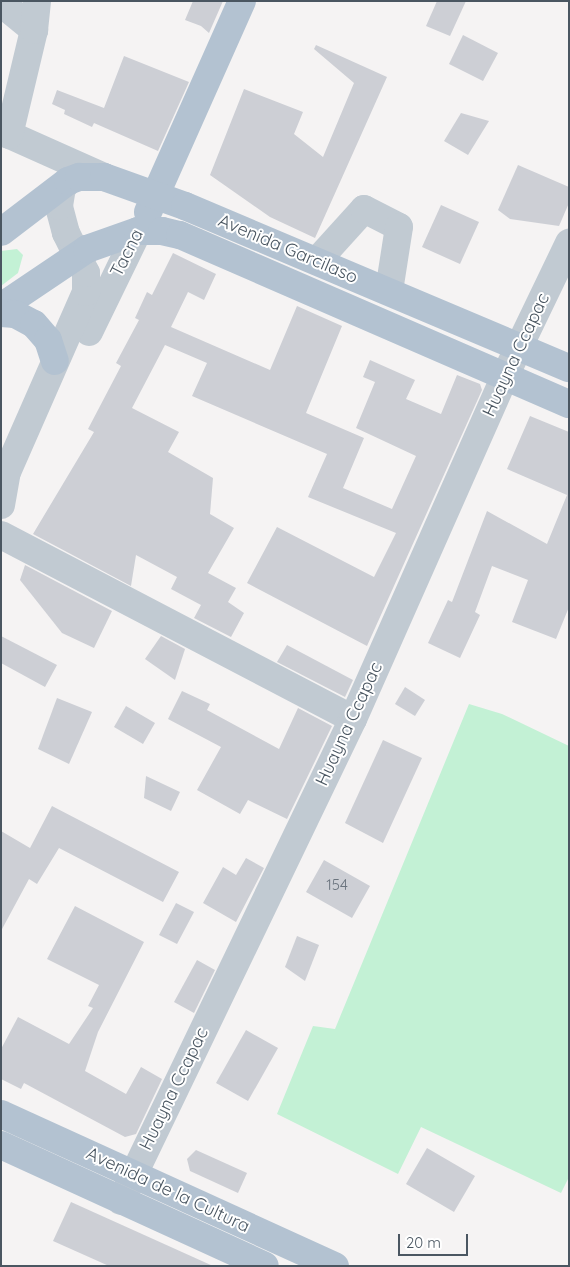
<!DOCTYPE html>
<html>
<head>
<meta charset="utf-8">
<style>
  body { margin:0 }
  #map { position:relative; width:570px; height:1267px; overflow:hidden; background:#f5f3f3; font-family:Quicksand,sans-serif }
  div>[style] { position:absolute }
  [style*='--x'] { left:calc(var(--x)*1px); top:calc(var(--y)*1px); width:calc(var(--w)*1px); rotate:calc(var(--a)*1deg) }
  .green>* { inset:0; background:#c3f1d5 }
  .building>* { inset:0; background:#cdcfd5 }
  .minor>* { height:28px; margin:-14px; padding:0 14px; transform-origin:14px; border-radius:14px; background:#c1cad2 }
  .major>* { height:28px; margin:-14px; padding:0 14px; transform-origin:14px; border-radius:14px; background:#b3c2d1 }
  span { translate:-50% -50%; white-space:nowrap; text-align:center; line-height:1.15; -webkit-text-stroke:4px #fff; paint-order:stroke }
  .number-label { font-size:15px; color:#6b747e }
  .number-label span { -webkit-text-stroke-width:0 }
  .street-label { font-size:18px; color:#4a5661 }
  .frame { position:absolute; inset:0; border:2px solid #4a5661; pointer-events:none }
  .scale { position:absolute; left:398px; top:1234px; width:70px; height:22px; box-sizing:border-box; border:2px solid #4a5661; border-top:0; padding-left:6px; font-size:15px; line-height:18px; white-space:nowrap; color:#4a5661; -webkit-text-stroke:4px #fff; paint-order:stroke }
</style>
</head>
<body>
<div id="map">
  <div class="green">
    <div style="clip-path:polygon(17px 249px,23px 255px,18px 273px,1px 286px,1px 251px)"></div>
    <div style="clip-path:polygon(469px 704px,502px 714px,569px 746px,569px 1177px,561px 1193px,421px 1127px,398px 1174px,277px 1114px,313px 1026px,335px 1029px)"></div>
  </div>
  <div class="building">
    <div style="clip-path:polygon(193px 1px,223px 1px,209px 33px,201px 26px,185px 20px)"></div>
    <div style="clip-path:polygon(437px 1px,466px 1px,450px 36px,426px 26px)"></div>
    <div style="clip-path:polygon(463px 35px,498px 53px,483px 81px,449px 64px)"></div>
    <div style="clip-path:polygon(316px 45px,387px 77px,315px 238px,270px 217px,210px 175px,244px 89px,303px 112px,294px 134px,323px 157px,354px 83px,314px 49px)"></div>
    <div style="clip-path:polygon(124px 56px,189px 82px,158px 151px,94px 123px,92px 127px,64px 114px,65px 110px,52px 104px,57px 90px,104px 108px)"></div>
    <div style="clip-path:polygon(461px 113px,489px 121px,468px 155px,444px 141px)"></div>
    <div style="clip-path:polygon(518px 165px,569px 187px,569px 203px,559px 226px,510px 219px,498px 210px)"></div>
    <div style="clip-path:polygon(441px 205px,479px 222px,460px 264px,422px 247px)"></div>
    <div style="clip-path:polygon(173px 253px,216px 274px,204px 300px,188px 292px,171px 327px,270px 370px,297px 306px,342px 326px,306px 413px,364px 438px,343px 488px,392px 509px,416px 456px,356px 428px,375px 382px,363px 377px,370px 360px,415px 380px,406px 399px,441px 414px,457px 375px,480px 384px,482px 390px,367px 646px,247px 583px,277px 527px,374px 577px,396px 533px,308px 497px,327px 454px,192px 396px,207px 363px,165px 345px,132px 408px,179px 432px,168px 452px,213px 478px,210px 514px,234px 528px,208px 573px,236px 588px,228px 602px,244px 613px,231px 637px,194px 618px,201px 605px,171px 589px,177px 577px,136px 555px,131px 586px,33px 534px,94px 432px,88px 429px,121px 366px,116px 363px,139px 320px,135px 318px,147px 292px,152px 295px)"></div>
    <div style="clip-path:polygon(530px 416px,569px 432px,569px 607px,556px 639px,512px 622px,528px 580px,492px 566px,475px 612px,480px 615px,460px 658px,428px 643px,448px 600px,452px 602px,487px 511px,547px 544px,567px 495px,507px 469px)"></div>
    <div style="clip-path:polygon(25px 565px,112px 611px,94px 648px,62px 633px,20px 580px)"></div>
    <div style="clip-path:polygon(1px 636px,57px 665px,45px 687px,1px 663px)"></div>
    <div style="clip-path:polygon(161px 636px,185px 649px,175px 680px,145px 659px)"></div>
    <div style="clip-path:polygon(287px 645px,353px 680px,345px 697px,277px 662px)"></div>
    <div style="clip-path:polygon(405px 687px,425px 700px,415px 716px,395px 704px)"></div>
    <div style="clip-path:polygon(182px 691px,210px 704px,207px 710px,279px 749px,298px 708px,332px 726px,287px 819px,248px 800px,240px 814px,197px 790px,221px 747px,168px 719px)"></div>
    <div style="clip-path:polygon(57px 698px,92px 712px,69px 764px,38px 749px)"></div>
    <div style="clip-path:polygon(126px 706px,155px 723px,143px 744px,114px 727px)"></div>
    <div style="clip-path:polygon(383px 740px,422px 758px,383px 843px,345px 823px)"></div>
    <div style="clip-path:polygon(146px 776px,180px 792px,171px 811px,144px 798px)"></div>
    <div style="clip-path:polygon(52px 806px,179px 872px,163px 902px,59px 848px,37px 884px,29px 879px,1px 931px,1px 831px,30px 848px)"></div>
    <div style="clip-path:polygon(246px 858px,264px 868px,236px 922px,203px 903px,223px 867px,236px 875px)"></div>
    <div style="clip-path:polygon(324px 860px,370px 886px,352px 918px,306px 892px)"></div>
    <div style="clip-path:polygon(176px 903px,194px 912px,177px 944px,159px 935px)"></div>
    <div style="clip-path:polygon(75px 906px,144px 942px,98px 1032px,85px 1071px,126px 1094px,141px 1067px,162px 1079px,136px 1134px,125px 1137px,24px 1083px,21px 1089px,1px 1079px,1px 1049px,18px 1017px,69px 1044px,93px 1008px,88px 1006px,99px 985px,47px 959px)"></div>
    <div style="clip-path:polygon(297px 936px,319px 945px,305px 981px,285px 967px)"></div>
    <div style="clip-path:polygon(197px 960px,215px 970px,194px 1013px,174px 1002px)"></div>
    <div style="clip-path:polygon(246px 1030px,278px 1048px,248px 1101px,216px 1083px)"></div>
    <div style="clip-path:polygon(427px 1148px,475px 1176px,454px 1212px,406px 1184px)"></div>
    <div style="clip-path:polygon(196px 1150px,247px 1173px,238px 1193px,190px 1171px,187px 1159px)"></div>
    <div style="clip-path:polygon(71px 1202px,213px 1266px,109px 1266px,53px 1241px)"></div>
  </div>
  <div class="minor">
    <div style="--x:1;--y:3;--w:43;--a:39.3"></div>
    <div style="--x:1;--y:131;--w:113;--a:24.1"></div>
    <div style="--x:9;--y:135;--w:108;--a:-76.6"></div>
    <div style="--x:34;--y:30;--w:29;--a:-84"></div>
    <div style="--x:317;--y:261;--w:70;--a:-47.9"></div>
    <div style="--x:364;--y:209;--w:39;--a:27"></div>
    <div style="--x:399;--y:227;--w:65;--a:98.9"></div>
    <div style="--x:89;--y:332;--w:112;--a:-64.1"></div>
    <div style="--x:1;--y:505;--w:34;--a:-80"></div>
    <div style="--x:7;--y:472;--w:197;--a:-66.3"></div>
    <div style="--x:86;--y:292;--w:19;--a:-90"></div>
    <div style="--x:86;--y:273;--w:45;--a:-116.6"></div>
    <div style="--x:66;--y:233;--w:28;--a:-105"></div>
    <div style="--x:59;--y:206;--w:18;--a:-81"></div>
    <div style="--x:62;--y:188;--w:9;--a:-49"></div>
    <div style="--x:1;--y:535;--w:397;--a:27.6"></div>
    <div style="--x:121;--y:1201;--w:535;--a:-64.3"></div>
    <div style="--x:353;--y:719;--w:375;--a:-66.1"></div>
    <div style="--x:505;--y:376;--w:148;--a:-64.3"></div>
  </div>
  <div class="major">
    <div style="--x:148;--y:212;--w:231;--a:-66"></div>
    <div style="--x:1;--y:232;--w:84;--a:-37.3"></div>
    <div style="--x:68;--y:181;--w:12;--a:-20"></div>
    <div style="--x:79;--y:177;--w:25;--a:0"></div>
    <div style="--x:104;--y:177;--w:86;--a:19.7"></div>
    <div style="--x:185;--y:206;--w:417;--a:22.9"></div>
    <div style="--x:1;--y:307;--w:104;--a:-34"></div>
    <div style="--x:87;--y:249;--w:54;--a:-19.4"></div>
    <div style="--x:138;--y:231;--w:24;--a:0"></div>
    <div style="--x:162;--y:231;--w:18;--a:13"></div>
    <div style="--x:180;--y:235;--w:424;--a:23.5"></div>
    <div style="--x:1;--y:313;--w:14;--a:4"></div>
    <div style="--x:15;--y:314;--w:21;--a:28"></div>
    <div style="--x:34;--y:324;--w:21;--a:49"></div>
    <div style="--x:48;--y:340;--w:22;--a:72"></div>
    <div style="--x:1;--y:1114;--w:367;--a:24.5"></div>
    <div style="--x:1;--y:1145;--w:290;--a:24.6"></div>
  </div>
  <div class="number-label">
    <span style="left:337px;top:885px">154</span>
  </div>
  <div class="street-label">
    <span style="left:288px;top:249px;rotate:23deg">Avenida Garcilaso</span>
    <span style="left:127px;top:253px;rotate:-63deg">Tacna</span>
    <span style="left:516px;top:355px;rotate:-65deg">Huayna Ccapac</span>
    <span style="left:349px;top:724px;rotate:-65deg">Huayna Ccapac</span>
    <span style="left:174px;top:1089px;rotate:-64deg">Huayna Ccapac</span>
    <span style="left:168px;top:1190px;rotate:25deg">Avenida de la Cultura</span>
  </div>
  <div class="frame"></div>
  <div class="scale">20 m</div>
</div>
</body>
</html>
